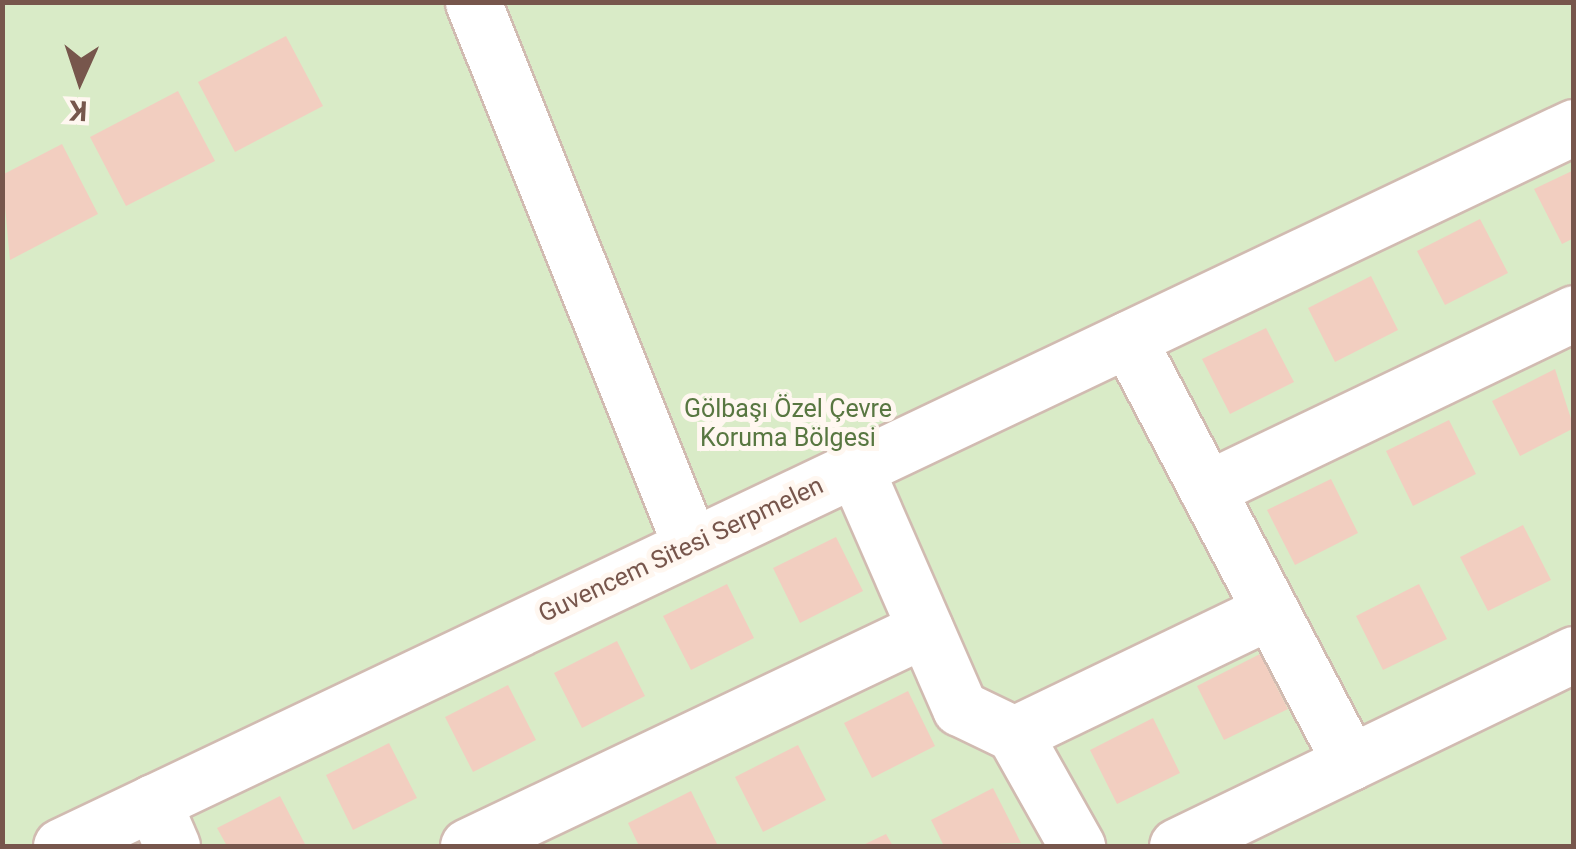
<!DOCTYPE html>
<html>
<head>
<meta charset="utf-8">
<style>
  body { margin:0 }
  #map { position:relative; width:1576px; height:849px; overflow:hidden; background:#fcf3e9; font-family:Roboto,sans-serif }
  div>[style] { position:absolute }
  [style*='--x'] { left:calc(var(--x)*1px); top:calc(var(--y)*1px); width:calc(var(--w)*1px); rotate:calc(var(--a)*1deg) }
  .green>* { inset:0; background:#d9ebc7 }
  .building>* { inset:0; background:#f2cec0 }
  .roads { filter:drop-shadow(2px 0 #d1bbb1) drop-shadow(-2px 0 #d1bbb1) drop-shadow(0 2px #d1bbb1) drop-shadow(0 -2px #d1bbb1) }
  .minor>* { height:55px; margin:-27.5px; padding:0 27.5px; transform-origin:27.5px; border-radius:27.5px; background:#fff }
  span { translate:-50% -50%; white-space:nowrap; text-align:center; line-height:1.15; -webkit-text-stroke:10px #fff7f0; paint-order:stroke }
  .park-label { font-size:25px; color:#587741 }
  .street-label { font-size:25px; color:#77564c }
  .frame { position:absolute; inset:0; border:5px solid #77564c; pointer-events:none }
  .north { position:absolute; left:30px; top:30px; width:100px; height:100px; -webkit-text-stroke:8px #fff7f0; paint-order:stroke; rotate:183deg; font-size:28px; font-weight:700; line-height:40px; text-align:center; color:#77564c }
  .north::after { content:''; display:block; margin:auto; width:35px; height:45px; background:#77564c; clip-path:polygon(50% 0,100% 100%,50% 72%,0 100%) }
</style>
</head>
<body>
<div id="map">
  <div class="green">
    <div style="clip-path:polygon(3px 3px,1573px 3px,1573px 846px,3px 846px)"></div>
  </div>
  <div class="building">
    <div style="clip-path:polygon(286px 36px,323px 106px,235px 152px,198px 82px)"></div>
    <div style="clip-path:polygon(178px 91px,215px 161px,126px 206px,90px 137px)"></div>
    <div style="clip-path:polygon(62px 144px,98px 214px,10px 260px,2px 175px)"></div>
    <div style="clip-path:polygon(1574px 170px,1574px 238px,1562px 244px,1534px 189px)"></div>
    <div style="clip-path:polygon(1480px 219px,1508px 273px,1445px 305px,1417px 251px)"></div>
    <div style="clip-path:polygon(1371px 276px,1398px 330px,1335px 362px,1308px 308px)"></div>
    <div style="clip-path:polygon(1266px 328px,1294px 382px,1230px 414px,1202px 359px)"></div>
    <div style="clip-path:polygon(1555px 369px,1574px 428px,1520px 456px,1492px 401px)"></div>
    <div style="clip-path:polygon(1449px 420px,1476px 474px,1413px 506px,1386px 451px)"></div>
    <div style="clip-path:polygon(1331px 479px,1358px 533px,1295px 565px,1267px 510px)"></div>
    <div style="clip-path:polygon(1523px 525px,1551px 580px,1488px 611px,1460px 557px)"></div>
    <div style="clip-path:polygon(836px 537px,863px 591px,800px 623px,773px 568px)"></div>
    <div style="clip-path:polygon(727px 584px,754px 638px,691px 670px,663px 616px)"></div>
    <div style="clip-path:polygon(1419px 584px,1447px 639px,1383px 670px,1356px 616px)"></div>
    <div style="clip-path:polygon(617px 641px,645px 696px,582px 728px,554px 673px)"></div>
    <div style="clip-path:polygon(1260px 654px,1288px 709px,1224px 740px,1197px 686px)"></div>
    <div style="clip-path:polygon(508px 685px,536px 740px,473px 772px,445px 717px)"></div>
    <div style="clip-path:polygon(908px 691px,935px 746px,872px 778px,844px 723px)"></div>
    <div style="clip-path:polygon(1153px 718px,1180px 773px,1117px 804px,1090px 750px)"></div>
    <div style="clip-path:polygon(389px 743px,417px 798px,353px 830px,326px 775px)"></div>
    <div style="clip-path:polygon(798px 745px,826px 800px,763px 832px,735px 777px)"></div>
    <div style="clip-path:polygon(993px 788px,1021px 843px,944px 846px,931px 820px)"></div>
    <div style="clip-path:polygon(691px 791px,718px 846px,639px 846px,628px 823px)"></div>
    <div style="clip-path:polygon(280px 796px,306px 846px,227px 846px,217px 828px)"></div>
    <div style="clip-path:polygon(886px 834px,893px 846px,861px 846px)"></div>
  </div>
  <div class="roads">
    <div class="minor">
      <div style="--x:473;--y:2;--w:586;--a:68.16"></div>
      <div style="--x:1128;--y:339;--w:478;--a:62.3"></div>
      <div style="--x:855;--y:468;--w:262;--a:66.4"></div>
      <div style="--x:960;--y:708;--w:60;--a:25.7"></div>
      <div style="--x:1014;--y:734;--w:129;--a:60.6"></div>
      <div style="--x:1207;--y:489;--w:407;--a:-25.6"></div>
      <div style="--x:1014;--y:734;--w:284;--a:-25.7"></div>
      <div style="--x:153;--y:802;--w:48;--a:66.6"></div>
      <div style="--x:61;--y:846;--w:1675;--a:-25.42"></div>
      <div style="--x:468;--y:846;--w:506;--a:-25.4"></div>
      <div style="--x:1177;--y:846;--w:441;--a:-25.8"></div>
    </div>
  </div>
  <div class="park-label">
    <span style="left:788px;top:424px">Gölbaşı Özel Çevre<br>Koruma Bölgesi</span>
  </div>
  <div class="street-label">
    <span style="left:681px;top:550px;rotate:-25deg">Guvencem Sitesi Serpmelen</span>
  </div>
  <div class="frame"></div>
  <div class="north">K</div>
</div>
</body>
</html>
